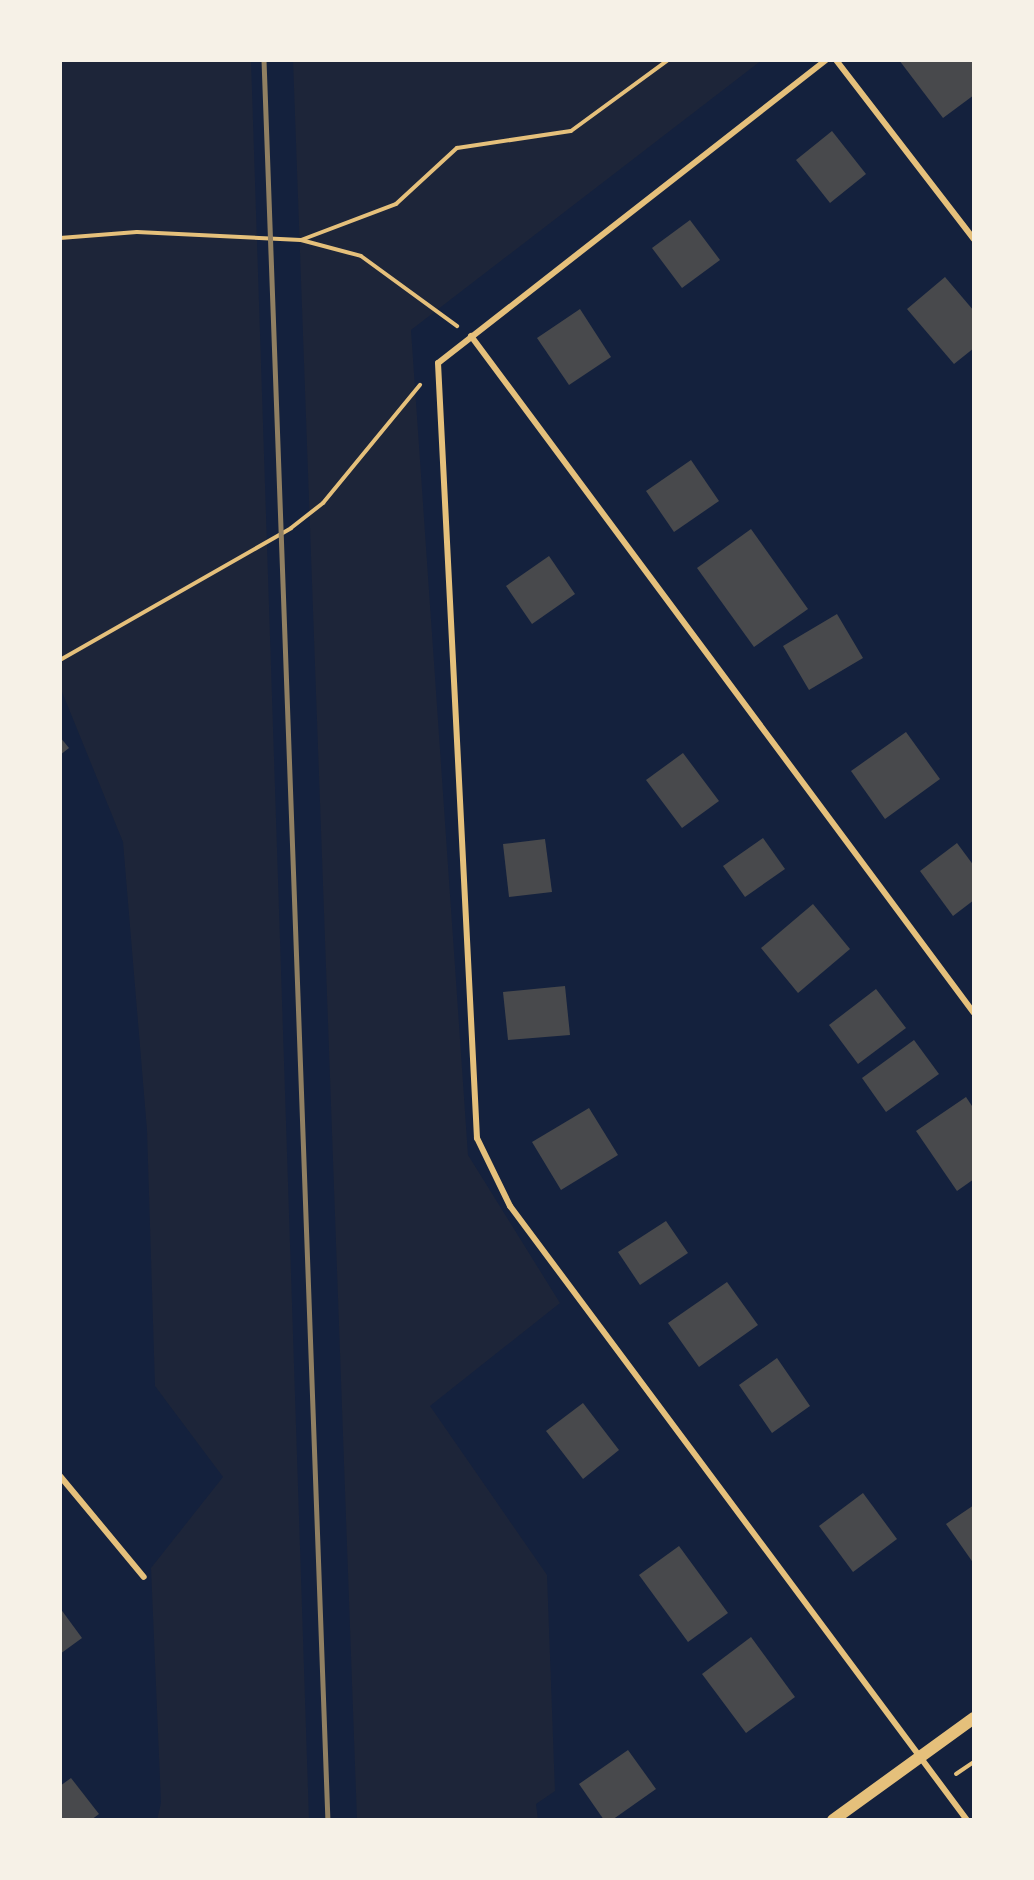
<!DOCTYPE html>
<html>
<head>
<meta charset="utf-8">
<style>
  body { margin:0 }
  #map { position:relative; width:1034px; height:1880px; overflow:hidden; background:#14213d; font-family:"Roboto Condensed",sans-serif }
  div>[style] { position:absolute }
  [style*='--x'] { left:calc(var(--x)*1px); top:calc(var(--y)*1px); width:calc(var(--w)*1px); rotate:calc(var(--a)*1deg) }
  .green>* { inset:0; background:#1d2539 }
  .building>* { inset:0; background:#48494c }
  .path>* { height:4px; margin:-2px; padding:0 2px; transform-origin:2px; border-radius:2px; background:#e5c07b }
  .minor>* { height:6px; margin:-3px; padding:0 3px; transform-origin:3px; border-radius:3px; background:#e5c07b }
  .secondary>* { height:12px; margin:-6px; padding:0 6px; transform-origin:6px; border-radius:6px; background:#e5c07b }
  .rail>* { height:4.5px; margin:-2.25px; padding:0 2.25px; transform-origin:2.25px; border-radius:2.25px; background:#918062 }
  span { translate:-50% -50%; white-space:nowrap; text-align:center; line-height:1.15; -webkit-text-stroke:6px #f6f1e7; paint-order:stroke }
  .frame { position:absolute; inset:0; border:62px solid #f6f1e7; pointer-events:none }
</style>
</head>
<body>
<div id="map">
  <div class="green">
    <div style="clip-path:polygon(60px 60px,251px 60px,309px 1820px,157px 1820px,161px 1803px,151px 1568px,223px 1477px,155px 1386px,147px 1130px,123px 842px,60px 687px)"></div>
    <div style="clip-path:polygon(293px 60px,762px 60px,411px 330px,468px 1155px,560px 1303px,430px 1406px,547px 1575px,555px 1791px,536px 1804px,538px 1820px,357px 1820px)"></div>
  </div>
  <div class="building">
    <div style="clip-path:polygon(899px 60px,974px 60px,974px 95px,943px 118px)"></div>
    <div style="clip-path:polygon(832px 131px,866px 174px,830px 203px,796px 160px)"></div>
    <div style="clip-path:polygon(690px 220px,720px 260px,682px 288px,652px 248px)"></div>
    <div style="clip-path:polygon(945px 277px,974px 311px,974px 348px,954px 364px,907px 309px)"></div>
    <div style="clip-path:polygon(580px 309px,611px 357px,569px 385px,537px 338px)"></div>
    <div style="clip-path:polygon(691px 460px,719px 501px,674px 532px,646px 491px)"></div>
    <div style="clip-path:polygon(751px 529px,808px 609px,754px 647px,697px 568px)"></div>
    <div style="clip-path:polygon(549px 556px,575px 594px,532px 624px,506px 586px)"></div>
    <div style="clip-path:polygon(837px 614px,863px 658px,809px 690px,783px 646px)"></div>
    <div style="clip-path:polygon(906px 732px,940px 779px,885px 819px,851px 771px)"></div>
    <div style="clip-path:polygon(60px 737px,69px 748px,60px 755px)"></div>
    <div style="clip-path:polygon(683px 753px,719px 801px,682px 828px,646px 780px)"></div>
    <div style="clip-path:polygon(763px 838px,785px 869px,745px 897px,723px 866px)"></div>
    <div style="clip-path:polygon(545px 839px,552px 892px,509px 897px,503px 844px)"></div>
    <div style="clip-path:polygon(957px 843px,974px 866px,974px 900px,953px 916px,920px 871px)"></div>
    <div style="clip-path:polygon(813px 904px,850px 949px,798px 993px,761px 948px)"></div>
    <div style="clip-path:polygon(565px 986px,570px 1035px,508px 1040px,503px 992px)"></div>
    <div style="clip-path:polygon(876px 989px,906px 1028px,858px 1064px,829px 1025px)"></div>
    <div style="clip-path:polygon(914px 1040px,939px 1074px,886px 1112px,862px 1078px)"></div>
    <div style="clip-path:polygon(966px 1097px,974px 1109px,974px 1179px,957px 1191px,916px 1131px)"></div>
    <div style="clip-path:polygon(589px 1108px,618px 1155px,561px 1190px,532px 1142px)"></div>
    <div style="clip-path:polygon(666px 1221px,688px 1253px,640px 1285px,618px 1252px)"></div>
    <div style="clip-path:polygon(727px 1282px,758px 1325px,699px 1367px,668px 1323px)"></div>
    <div style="clip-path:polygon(777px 1358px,810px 1406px,772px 1433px,739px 1385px)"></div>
    <div style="clip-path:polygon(583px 1403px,619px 1450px,583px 1479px,546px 1431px)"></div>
    <div style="clip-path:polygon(863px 1493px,897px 1539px,853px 1572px,819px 1526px)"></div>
    <div style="clip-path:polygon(974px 1505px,974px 1564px,946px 1524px)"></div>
    <div style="clip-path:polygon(679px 1546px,728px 1613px,688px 1642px,639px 1575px)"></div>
    <div style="clip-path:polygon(60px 1608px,82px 1638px,60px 1654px)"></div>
    <div style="clip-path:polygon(751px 1637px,795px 1697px,746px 1733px,702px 1674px)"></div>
    <div style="clip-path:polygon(628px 1750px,656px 1789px,612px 1820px,604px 1820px,579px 1784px)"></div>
    <div style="clip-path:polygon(71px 1778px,99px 1814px,91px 1820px,60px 1820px,60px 1786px)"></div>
  </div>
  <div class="path">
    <div style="--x:60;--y:238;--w:77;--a:-4.5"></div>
    <div style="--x:137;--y:232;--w:164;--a:2.8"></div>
    <div style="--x:301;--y:240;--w:62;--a:14.9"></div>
    <div style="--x:361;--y:256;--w:119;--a:36.1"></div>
    <div style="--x:301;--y:240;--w:102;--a:-20.8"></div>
    <div style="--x:396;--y:204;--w:83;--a:-42.6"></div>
    <div style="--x:457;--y:148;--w:115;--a:-8.5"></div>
    <div style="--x:571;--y:131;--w:120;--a:-36.2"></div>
    <div style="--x:60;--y:660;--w:266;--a:-29.7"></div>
    <div style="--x:291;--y:528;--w:41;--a:-38"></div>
    <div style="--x:323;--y:503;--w:153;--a:-50.6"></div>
    <div style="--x:956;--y:1774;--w:22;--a:-34"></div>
  </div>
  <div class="minor">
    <div style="--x:826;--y:60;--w:492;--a:142"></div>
    <div style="--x:438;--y:363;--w:776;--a:87.12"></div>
    <div style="--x:477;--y:1138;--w:76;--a:64.1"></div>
    <div style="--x:510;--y:1206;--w:765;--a:53.34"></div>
    <div style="--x:836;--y:60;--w:226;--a:52.4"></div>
    <div style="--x:471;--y:336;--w:843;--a:53.39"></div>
    <div style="--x:60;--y:1476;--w:131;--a:50.3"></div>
  </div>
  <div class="secondary">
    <div style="--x:833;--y:1820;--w:174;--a:-35.9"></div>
  </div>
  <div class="rail">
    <div style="--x:264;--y:60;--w:1761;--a:87.92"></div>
  </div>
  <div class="frame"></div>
</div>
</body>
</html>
